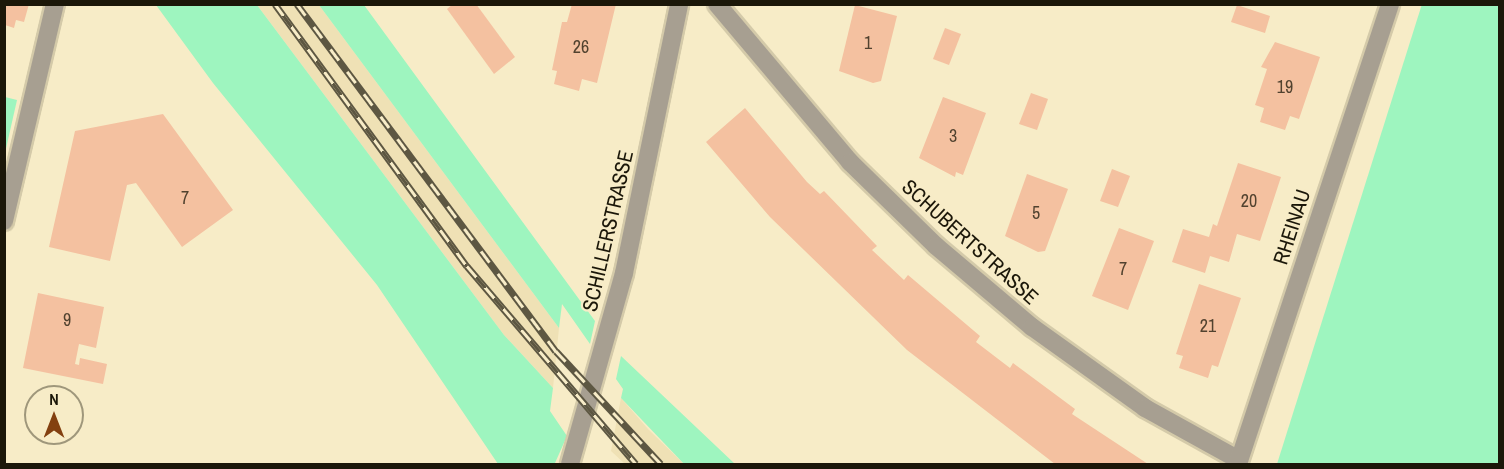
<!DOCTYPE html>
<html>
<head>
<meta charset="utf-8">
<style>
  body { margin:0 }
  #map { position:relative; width:1504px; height:469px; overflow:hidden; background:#f7ecc7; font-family:"Archivo Narrow",sans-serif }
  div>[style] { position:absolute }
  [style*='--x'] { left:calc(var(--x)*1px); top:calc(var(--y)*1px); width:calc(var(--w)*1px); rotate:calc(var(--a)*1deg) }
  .built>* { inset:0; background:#efe1b5 }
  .green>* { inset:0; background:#9ef5bf }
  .building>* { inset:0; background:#f4c1a0 }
  .roads { filter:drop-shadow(2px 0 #d4caa9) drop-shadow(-2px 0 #d4caa9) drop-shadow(0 2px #d4caa9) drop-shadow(0 -2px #d4caa9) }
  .minor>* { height:18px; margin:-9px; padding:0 9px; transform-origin:9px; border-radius:9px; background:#a79f91 }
  .rail>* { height:7px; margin-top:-3.5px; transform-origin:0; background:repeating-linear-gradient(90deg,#f7ecc7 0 14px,#5d5742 0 28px); box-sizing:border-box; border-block:2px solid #5d5742 }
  span { translate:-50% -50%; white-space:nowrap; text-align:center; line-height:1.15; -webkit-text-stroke:4.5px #f7ecc7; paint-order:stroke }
  .number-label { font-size:18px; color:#51422f }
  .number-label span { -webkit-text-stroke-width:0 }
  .street-label { font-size:21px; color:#1b1709 }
  .frame { position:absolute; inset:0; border:6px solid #1b1709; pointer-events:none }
  .north { position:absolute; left:24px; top:385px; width:60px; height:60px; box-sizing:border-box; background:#f7ecc7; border:2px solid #9f977b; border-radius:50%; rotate:0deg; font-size:16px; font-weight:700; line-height:24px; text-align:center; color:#1b1709 }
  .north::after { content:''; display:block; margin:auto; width:21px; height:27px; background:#834010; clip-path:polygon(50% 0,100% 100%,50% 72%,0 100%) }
</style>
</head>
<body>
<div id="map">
  <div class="built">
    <div style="clip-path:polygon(257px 5px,319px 5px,559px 328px,553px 388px,504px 335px)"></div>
    <div style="clip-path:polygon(621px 398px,648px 429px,684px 464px,625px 464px,611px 451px)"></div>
  </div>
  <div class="green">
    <div style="clip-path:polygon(1422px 4px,1499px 5px,1499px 464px,1277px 464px)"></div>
    <div style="clip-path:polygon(156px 5px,257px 5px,504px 335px,553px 388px,550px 411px,567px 436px,555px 463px,498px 464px,377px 285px,213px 83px)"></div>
    <div style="clip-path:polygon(319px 5px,364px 5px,595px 321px,590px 344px,562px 304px,559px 328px)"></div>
    <div style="clip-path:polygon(5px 97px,17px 100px,5px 153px,4px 97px)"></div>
    <div style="clip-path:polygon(621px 356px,735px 464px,684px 464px,621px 398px,623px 389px,616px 379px)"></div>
  </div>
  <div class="building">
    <div style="clip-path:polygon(5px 4px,29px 4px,24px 22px,16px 20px,14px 28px,5px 25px)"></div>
    <div style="clip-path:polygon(453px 4px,476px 4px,515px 57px,494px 74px,447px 9px)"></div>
    <div style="clip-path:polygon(572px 4px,616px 4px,597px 83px,582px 79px,579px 91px,554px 84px,557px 71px,552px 70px,562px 22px,567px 22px)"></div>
    <div style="clip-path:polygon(855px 5px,897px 16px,881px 81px,873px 83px,839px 71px)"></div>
    <div style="clip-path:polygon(1237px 5px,1270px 16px,1265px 33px,1231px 22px)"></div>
    <div style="clip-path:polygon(945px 28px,961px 34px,949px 65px,933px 59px)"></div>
    <div style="clip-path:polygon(1275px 42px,1320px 57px,1299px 119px,1290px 116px,1285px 130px,1260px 122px,1264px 108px,1255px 105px,1267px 69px,1261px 67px)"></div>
    <div style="clip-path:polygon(1031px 93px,1048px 99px,1037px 130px,1019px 124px)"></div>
    <div style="clip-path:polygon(943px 97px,986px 113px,963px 175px,956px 172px,955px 177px,919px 158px)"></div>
    <div style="clip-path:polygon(745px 108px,807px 182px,820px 194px,824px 191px,877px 246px,872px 250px,904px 280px,908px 275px,980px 336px,976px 342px,1010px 368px,1013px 363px,1075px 409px,1072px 414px,1148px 464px,1055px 464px,907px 350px,770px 217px,706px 142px)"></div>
    <div style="clip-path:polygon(163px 114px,233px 210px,182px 247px,136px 183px,127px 185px,110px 261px,49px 247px,75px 131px)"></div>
    <div style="clip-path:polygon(1238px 163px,1281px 177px,1260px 241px,1237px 234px,1229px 262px,1210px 256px,1205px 273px,1172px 262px,1183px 229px,1209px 237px,1213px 224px,1217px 226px)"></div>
    <div style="clip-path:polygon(1112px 169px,1130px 176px,1118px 207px,1100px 201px)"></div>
    <div style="clip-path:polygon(1027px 174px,1068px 189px,1045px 251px,1038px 252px,1005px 236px)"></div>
    <div style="clip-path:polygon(1119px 228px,1154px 241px,1128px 310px,1092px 296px)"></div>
    <div style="clip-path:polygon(1199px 284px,1241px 298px,1218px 367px,1212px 365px,1208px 378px,1179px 368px,1183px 356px,1176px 354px)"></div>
    <div style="clip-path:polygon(38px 293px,104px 307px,96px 348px,79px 344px,75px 364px,79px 365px,80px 358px,107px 364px,103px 384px,23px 368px)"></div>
  </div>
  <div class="roads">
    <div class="minor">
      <div style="--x:717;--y:4;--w:207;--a:49.9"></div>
      <div style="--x:850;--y:162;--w:120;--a:44.3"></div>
      <div style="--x:936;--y:246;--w:126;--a:40.2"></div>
      <div style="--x:1032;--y:327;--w:139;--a:35.6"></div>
      <div style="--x:1145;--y:408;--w:107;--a:29"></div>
      <div style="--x:4;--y:221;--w:223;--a:-76.8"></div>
      <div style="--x:570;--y:464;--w:198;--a:-74.2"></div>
      <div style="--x:624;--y:273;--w:275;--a:-78.4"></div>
      <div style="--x:1238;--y:464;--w:484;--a:-71.7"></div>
    </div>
  </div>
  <div class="rail">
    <div style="--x:275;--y:4;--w:325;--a:53.8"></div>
    <div style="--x:467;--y:266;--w:260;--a:49.5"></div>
    <div style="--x:297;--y:4;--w:433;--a:53.3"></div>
    <div style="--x:556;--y:351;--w:154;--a:47.1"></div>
  </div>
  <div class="number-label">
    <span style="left:868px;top:43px">1</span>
    <span style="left:581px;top:47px">26</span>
    <span style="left:1285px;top:87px">19</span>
    <span style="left:953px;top:136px">3</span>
    <span style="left:185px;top:198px">7</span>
    <span style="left:1249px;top:201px">20</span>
    <span style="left:1036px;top:213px">5</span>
    <span style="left:1123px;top:269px">7</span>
    <span style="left:67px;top:320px">9</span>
    <span style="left:1208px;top:326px">21</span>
  </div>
  <div class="street-label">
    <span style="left:1292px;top:227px;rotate:-72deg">RHEINAU</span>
    <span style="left:608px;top:231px;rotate:-77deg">SCHILLERSTRASSE</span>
    <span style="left:970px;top:242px;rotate:42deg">SCHUBERTSTRASSE</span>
  </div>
  <div class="frame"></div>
  <div class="north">N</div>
</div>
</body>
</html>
